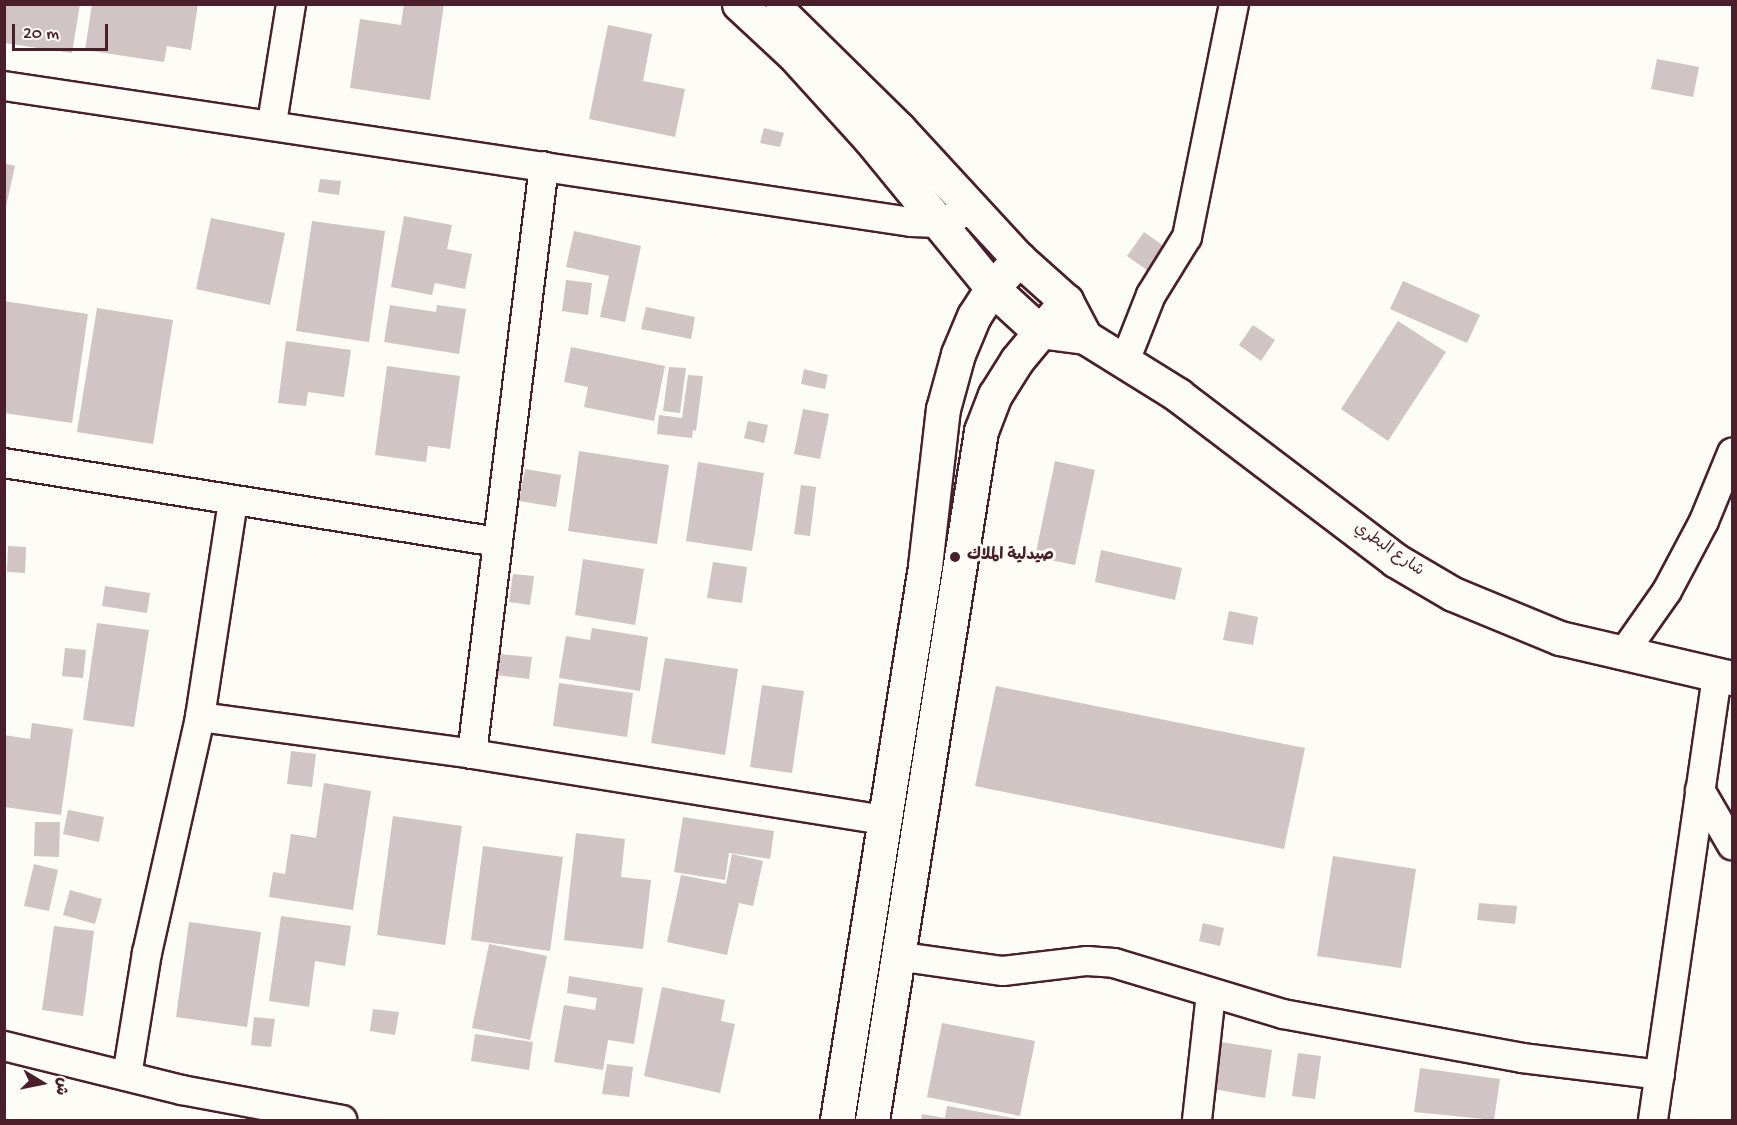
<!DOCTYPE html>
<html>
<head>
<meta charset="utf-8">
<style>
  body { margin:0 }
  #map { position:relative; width:1737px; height:1125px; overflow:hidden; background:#fdfcf7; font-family:"Gochi Hand","Playpen Sans Arabic",sans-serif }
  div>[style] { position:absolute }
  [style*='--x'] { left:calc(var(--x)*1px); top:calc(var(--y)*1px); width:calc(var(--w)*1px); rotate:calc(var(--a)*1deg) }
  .building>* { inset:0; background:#d0c5c4 }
  .roads { filter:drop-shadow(2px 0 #4a1f2b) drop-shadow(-2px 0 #4a1f2b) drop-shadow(0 2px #4a1f2b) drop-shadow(0 -2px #4a1f2b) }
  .minor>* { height:28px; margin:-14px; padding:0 14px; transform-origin:14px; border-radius:14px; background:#fdfcf7 }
  .tertiary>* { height:33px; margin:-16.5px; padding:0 16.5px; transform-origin:16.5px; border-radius:16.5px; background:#fdfcf7 }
  .secondary>* { height:33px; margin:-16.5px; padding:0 16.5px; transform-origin:16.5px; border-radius:16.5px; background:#fdfcf7 }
  .dots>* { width:16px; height:16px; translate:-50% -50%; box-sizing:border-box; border:3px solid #fdfcf7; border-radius:50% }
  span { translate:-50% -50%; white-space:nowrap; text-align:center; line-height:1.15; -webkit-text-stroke:6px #fdfcf7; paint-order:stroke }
  .street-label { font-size:16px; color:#4a1f2b }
  .poi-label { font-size:16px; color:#4a1f2b; font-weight:700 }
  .left { translate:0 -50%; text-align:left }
  .frame { position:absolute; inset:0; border:6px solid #4a1f2b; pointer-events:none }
  .north { position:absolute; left:12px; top:1053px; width:60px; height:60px; -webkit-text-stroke:4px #fdfcf7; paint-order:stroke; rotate:100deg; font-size:16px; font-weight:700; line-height:24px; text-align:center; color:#4a1f2b }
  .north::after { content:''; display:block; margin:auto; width:21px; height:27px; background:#4a1f2b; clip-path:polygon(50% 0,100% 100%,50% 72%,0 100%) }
  .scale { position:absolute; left:12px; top:24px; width:96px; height:27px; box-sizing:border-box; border:3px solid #4a1f2b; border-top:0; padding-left:8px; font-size:18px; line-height:21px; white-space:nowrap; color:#4a1f2b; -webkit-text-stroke:4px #fdfcf7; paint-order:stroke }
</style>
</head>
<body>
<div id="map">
  <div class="building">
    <div style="clip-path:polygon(4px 4px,80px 4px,72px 53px,4px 43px)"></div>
    <div style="clip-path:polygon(92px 4px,198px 4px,191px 50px,167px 46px,164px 62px,85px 50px)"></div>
    <div style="clip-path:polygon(404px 4px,444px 4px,430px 100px,350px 88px,360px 19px,401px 25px)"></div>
    <div style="clip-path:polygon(608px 25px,652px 34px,643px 81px,685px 89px,675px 137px,589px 119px)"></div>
    <div style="clip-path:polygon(1657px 59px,1699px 67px,1693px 97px,1651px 89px)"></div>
    <div style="clip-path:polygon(764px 128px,784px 133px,780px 147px,760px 143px)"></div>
    <div style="clip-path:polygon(4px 163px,15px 166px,5px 211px,4px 211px)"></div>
    <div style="clip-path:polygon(320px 179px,341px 181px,339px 195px,318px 192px)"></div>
    <div style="clip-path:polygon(404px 216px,452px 225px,447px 249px,472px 254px,465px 289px,435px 283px,432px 295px,391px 287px)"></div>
    <div style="clip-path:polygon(211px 218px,285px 233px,270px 305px,196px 289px)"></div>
    <div style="clip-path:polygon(312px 221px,385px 231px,369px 342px,296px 331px)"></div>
    <div style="clip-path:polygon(574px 231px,641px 246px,625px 322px,600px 317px,609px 276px,566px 267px)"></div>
    <div style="clip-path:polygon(1144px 232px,1168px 249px,1151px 273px,1127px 256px)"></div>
    <div style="clip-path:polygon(566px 280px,592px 283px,588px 315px,562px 311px)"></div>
    <div style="clip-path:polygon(1403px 281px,1480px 315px,1467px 343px,1390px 309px)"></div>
    <div style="clip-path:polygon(4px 301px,88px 314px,72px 423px,4px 413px)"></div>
    <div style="clip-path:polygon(390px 305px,436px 312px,437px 305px,466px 309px,459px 354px,384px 342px)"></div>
    <div style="clip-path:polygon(646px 307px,695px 317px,691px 339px,641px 329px)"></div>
    <div style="clip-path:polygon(97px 308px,173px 320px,153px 444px,77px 432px)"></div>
    <div style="clip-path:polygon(1398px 321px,1446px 352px,1388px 441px,1341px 409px)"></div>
    <div style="clip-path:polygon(1253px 325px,1275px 340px,1261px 361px,1239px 345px)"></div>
    <div style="clip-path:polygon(286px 341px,351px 350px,344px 397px,308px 392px,306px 406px,278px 403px)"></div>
    <div style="clip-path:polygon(571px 347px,665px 366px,654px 421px,584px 407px,588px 387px,564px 382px)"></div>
    <div style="clip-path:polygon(387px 366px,460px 376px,450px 449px,428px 446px,426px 462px,375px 455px)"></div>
    <div style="clip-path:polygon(669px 367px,686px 368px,680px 413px,663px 411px)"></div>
    <div style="clip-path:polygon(804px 369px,828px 375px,825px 389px,801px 384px)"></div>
    <div style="clip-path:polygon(688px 375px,703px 376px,696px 431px,693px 430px,692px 438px,657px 434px,659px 415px,682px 418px)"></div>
    <div style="clip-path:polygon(803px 409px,829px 414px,820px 459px,794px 454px)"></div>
    <div style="clip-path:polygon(748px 421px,768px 425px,764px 443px,744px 438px)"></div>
    <div style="clip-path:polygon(579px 451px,669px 465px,657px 544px,568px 531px)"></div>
    <div style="clip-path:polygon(1055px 461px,1095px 470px,1075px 565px,1035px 557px)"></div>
    <div style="clip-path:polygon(698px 462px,764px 473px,752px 551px,686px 541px)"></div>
    <div style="clip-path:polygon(525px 469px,561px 475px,556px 507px,519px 501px)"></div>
    <div style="clip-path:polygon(801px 485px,816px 487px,810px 536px,794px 534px)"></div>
    <div style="clip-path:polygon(8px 546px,26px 547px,25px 573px,7px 572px)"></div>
    <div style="clip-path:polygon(1101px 550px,1182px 568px,1175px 600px,1095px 582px)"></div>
    <div style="clip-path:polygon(583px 559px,644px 569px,635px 625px,575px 615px)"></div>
    <div style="clip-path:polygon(713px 562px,747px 567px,742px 603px,707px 598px)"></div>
    <div style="clip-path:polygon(513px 574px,534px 576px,530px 605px,509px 602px)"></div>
    <div style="clip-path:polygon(105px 586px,150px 593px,147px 613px,102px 606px)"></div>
    <div style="clip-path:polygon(1229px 611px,1258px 617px,1253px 645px,1223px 640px)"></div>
    <div style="clip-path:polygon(97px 623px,149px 630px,134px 727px,83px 720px)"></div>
    <div style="clip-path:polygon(592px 628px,648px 637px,640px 691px,559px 678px,566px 636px,590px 640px)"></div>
    <div style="clip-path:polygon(65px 648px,86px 650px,83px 678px,62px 676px)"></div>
    <div style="clip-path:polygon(500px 654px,532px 657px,529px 679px,497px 675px)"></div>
    <div style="clip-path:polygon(665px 658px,738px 669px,725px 755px,651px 743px)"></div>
    <div style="clip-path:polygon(559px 683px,633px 693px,627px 737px,553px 726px)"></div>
    <div style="clip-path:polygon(762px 685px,804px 691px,792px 773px,750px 767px)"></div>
    <div style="clip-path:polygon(996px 686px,1305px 748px,1284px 849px,975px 786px)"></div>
    <div style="clip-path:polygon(32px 723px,73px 729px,61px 815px,4px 807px,4px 735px,30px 739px)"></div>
    <div style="clip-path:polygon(291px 751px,316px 754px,312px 787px,287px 784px)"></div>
    <div style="clip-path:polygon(324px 783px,371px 791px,353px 910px,269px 897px,273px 872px,285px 874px,291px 834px,316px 838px)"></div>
    <div style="clip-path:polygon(68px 810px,104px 817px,99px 842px,63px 834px)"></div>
    <div style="clip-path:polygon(393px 816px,462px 826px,445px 945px,377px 935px)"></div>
    <div style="clip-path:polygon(683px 817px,774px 831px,770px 859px,729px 853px,725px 880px,674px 872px)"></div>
    <div style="clip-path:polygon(35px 822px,60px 822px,59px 857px,34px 856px)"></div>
    <div style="clip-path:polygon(576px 833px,625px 839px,621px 877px,651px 880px,643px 949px,564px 940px)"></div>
    <div style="clip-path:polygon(483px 846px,563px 857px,550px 951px,471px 940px)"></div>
    <div style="clip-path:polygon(732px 854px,763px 861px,753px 906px,739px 903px,727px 955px,667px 942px,681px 875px,726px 884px)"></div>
    <div style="clip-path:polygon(1333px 856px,1416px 869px,1401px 968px,1317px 956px)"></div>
    <div style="clip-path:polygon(34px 864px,58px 870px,49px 911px,24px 906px)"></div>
    <div style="clip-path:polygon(70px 890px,102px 899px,95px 924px,63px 915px)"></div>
    <div style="clip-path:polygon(1479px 903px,1517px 906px,1515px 924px,1477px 920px)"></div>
    <div style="clip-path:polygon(281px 916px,351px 926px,345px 966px,315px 961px,309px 1007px,269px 1001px)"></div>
    <div style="clip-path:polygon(189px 922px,261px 932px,247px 1027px,176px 1017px)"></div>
    <div style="clip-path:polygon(1203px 923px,1224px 928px,1220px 946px,1199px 941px)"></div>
    <div style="clip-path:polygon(54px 926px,94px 931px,83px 1016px,42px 1010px)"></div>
    <div style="clip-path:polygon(489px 944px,547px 956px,530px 1040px,472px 1028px)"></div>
    <div style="clip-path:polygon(569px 976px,643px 988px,634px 1044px,608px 1040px,603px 1070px,554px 1062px,564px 1005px,595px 1010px,597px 998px,567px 993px)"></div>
    <div style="clip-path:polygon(662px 987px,725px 1000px,721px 1021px,735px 1024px,720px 1093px,644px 1076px)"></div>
    <div style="clip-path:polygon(373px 1009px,399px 1012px,395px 1035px,370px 1031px)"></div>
    <div style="clip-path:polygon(254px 1017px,275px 1019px,271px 1047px,251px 1045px)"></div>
    <div style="clip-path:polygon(942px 1023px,1035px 1041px,1020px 1116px,927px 1097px)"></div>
    <div style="clip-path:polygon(475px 1034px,533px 1042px,529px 1070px,471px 1061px)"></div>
    <div style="clip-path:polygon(1221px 1042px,1272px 1050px,1265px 1098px,1213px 1089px)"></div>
    <div style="clip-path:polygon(1298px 1053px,1321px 1056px,1315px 1099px,1292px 1096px)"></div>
    <div style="clip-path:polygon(607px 1064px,633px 1067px,629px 1097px,602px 1094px)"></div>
    <div style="clip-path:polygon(1420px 1068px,1500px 1079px,1494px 1120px,1414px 1112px)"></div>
    <div style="clip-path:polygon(947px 1106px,1018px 1119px,1017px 1120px,921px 1120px,922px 1114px,945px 1118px)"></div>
  </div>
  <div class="roads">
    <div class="minor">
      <div style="--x:4;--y:86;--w:917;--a:8.53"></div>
      <div style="--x:911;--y:222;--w:29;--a:2"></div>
      <div style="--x:940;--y:223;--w:36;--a:-23"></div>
      <div style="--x:272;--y:123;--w:121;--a:-80.9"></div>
      <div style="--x:1125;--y:361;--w:71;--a:-68.5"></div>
      <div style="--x:1151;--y:295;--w:68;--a:-58.2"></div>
      <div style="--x:1187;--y:237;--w:238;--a:-78.6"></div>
      <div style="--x:4;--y:463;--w:497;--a:9.1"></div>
      <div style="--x:1622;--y:655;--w:78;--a:-54.9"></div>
      <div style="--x:1667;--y:591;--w:79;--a:-62.1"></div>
      <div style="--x:1704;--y:521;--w:74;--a:-67.6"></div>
      <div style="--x:200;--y:717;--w:275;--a:7.7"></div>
      <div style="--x:472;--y:754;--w:418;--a:9.1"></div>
      <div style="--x:472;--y:754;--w:592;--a:-83.02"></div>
      <div style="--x:1700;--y:790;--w:64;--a:59.8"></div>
      <div style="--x:896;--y:956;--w:108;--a:8"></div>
      <div style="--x:1003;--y:971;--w:85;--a:-6.8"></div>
      <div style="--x:1087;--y:961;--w:27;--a:4"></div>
      <div style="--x:1114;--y:963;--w:177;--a:16.8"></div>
      <div style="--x:1283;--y:1014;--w:243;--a:10.4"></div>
      <div style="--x:1522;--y:1058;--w:139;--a:7"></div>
      <div style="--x:4;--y:1046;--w:183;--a:13.9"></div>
      <div style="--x:182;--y:1090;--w:163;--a:10.6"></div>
      <div style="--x:127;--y:1076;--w:125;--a:-80.8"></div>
      <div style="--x:147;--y:953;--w:242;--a:-77.3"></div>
      <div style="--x:200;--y:717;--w:218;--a:-81.3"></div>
      <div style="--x:1197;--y:1120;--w:127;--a:-83.7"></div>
      <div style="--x:1653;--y:1120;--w:451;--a:-81.8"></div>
    </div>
    <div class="tertiary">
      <div style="--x:739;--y:4;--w:74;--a:42.8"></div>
      <div style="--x:793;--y:54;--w:116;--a:47.8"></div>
      <div style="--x:871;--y:140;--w:191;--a:50.7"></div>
      <div style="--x:781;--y:13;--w:164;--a:44.5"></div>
      <div style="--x:898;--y:128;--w:178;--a:47.3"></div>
    </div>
    <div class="secondary">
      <div style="--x:992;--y:288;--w:64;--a:42.5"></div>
      <div style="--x:1039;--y:331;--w:46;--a:7.4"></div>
      <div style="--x:1085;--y:337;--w:110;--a:31.9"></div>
      <div style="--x:1178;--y:395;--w:273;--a:37.2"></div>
      <div style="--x:1395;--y:560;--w:67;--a:30.4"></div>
      <div style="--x:1453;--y:594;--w:116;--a:22.4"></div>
      <div style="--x:1560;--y:638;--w:177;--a:13.1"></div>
      <div style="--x:837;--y:1120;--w:561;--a:-80.97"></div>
      <div style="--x:925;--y:566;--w:158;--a:-83.5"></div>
      <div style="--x:943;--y:409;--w:57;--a:-74.7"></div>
      <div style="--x:958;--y:354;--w:41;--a:-67.2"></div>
      <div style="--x:974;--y:316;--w:33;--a:-57"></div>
      <div style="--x:992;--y:288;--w:40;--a:-47"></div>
      <div style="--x:1019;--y:259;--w:63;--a:41.8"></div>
      <div style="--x:1066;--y:301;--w:41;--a:62.2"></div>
      <div style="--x:872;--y:1120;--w:698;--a:-81.01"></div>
      <div style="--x:981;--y:431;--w:39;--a:-69"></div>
      <div style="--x:995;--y:395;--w:41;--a:-57.8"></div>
      <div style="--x:1017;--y:360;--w:77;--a:-50.3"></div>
    </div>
  </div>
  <div class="dots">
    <div style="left:955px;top:557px;background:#4a1f2b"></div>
  </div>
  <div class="street-label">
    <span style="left:1388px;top:551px;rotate:35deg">شارع البطري</span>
  </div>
  <div class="poi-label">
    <span class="left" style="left:967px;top:557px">صيدلية الملاك</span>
  </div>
  <div class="frame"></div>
  <div class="north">ش</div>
  <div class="scale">20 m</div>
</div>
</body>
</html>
